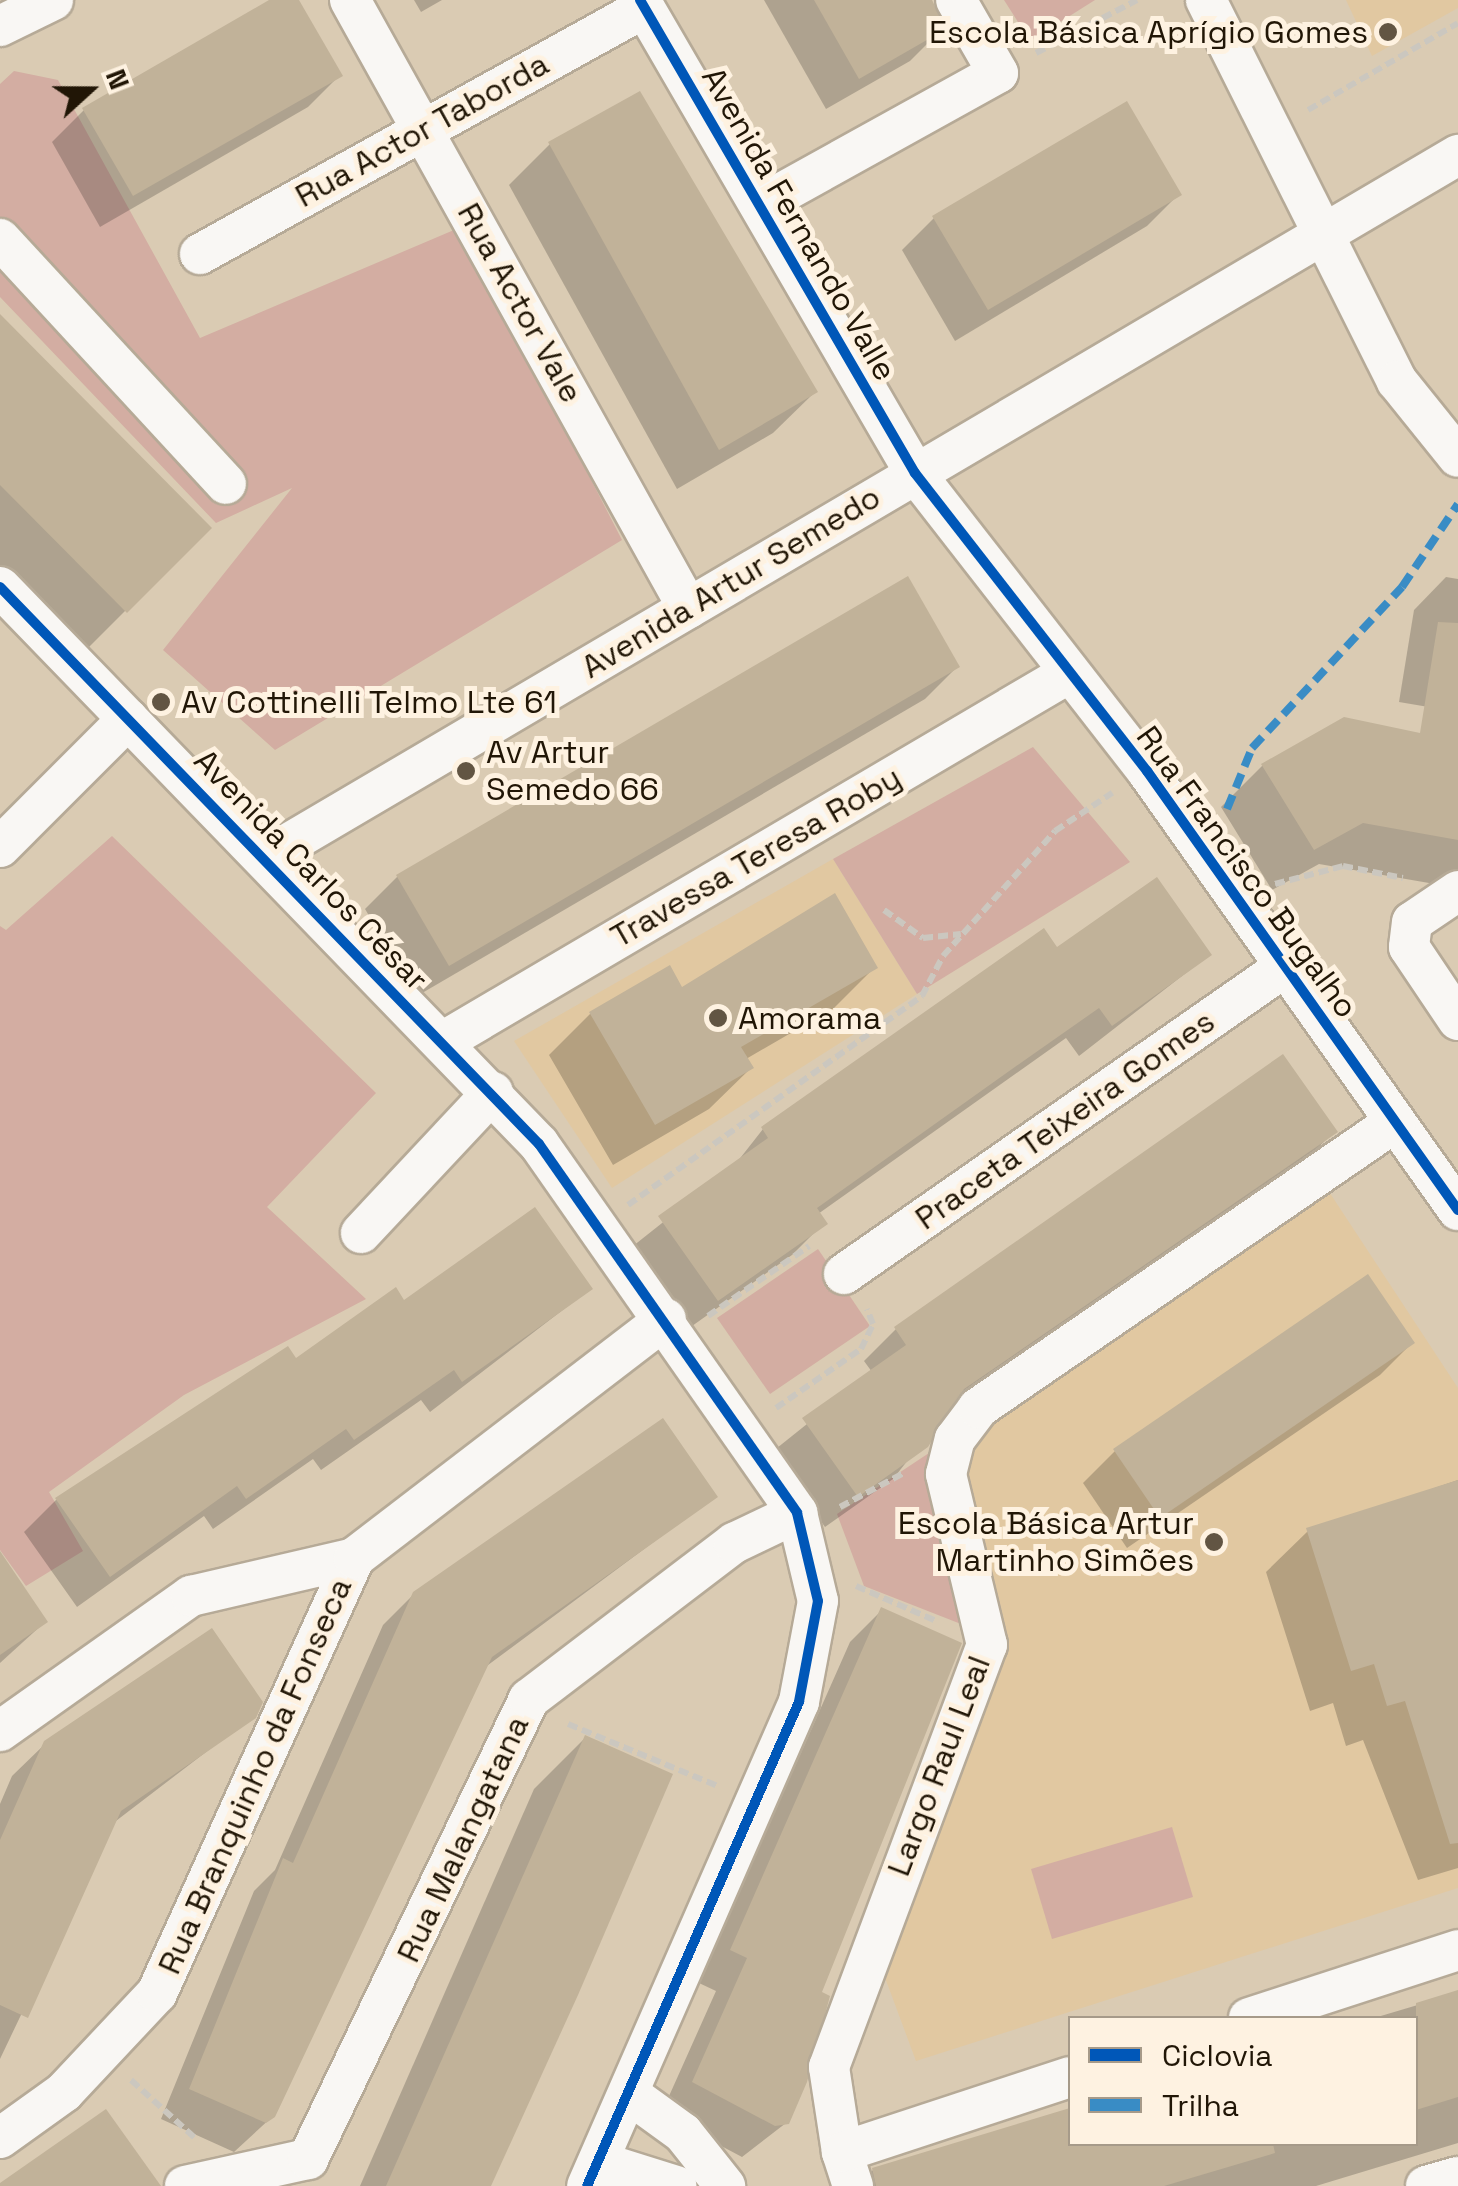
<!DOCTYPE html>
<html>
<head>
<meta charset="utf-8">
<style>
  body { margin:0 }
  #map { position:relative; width:1458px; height:2186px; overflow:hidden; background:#dacbb3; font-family:"Space Grotesk",sans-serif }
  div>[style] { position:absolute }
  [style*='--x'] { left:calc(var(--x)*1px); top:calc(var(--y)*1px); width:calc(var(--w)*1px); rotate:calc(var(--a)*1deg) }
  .built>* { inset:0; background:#e1c8a1 }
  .green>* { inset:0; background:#d3ada2 }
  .shadow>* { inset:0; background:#0003 }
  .building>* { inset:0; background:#c1b299 }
  .path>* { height:6px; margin-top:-3px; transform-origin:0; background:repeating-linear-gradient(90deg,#cbc7bf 0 10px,transparent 0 15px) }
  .roads { filter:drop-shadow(2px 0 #b6aa97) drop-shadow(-2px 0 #b6aa97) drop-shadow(0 2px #b6aa97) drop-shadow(0 -2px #b6aa97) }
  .minor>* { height:40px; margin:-20px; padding:0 20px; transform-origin:20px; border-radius:20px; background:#f9f7f4 }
  .quiet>* { height:8px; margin-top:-4px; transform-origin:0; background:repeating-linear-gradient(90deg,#398cc5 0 15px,transparent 0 23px) }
  .cycleway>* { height:10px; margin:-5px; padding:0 5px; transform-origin:5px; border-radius:5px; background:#0057b8 }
  .dots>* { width:28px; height:28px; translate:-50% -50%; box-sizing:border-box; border:5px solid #fef2e1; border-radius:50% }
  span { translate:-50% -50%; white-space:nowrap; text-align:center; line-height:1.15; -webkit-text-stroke:10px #fef2e1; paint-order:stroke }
  .poi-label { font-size:32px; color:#211606 }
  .right { translate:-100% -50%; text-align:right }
  .left { translate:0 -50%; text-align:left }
  .street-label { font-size:32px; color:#211606 }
  .legend { position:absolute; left:1068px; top:2016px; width:350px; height:130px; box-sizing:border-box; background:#fef2e1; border:2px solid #a69a89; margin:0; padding:12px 18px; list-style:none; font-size:30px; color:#211606 }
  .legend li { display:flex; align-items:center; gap:20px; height:50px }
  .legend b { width:50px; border:2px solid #a69a89 }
  .north { position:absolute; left:40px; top:40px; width:100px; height:100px; -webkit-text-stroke:8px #fef2e1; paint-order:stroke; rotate:69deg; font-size:28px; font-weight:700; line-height:40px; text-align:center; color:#211606 }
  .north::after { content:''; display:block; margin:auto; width:35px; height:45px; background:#211606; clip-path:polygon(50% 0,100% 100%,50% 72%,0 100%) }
</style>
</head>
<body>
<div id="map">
  <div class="built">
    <div style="clip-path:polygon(1346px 0,1458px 0,1458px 8px,1372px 56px)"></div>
    <div style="clip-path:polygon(833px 859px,917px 994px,612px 1188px,514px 1041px)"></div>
    <div style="clip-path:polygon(1320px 1178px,1458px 1388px,1458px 1888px,916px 2061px,871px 1940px,987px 1645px,955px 1439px)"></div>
  </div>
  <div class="green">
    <div style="clip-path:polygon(1004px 0,1095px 0,1030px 41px)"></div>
    <div style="clip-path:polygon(14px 71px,58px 80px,200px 338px,461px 227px,622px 540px,275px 750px,163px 650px,292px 488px,216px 523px,0 297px,0 84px)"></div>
    <div style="clip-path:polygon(1033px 747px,1130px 862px,917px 994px,833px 859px)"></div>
    <div style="clip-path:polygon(112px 836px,376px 1093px,267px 1207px,366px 1299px,184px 1395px,49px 1492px,83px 1551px,26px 1586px,0 1550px,0 926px,6px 930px)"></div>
    <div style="clip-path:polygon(818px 1249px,870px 1326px,770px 1394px,717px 1318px)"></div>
    <div style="clip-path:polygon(929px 1453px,961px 1624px,864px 1586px,837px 1514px)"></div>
    <div style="clip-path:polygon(1172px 1827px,1193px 1897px,1052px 1939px,1031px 1869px)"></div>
  </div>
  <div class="shadow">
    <div style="clip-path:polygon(274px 0,296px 0,340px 75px,308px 107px,100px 227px,52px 142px,84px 110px)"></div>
    <div style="clip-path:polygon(414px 0,442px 0,421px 12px)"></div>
    <div style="clip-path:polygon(764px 0,927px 0,942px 29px,910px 61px,826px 109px)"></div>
    <div style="clip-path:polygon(550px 144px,815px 392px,773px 433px,677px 489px,509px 185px)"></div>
    <div style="clip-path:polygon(1179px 194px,1147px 226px,955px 341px,902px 250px,934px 218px)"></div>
    <div style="clip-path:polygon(0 318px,208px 528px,84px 652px,0 567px)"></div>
    <div style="clip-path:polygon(1446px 577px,1458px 579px,1458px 712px,1399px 702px,1414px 610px)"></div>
    <div style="clip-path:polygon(957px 667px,925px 699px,417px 996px,365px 909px,397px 877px)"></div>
    <div style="clip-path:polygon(1458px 743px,1458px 888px,1319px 864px,1272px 890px,1221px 807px,1262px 766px)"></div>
    <div style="clip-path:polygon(1056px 951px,1209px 955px,1079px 1056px,1066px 1038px,818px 1214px,824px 1223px,792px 1255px,685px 1331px,628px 1250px,734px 1166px,763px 1129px)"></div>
    <div style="clip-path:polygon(875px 967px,834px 1008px,746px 1059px,751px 1068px,709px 1109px,613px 1165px,549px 1055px,590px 1014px,669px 969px,681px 990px)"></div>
    <div style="clip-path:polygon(1334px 1132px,1302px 1163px,942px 1417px,893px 1479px,825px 1527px,772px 1452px,872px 1372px,864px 1361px,896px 1329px)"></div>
    <div style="clip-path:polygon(590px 1289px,430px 1412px,421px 1400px,321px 1470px,313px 1459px,213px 1529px,204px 1516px,77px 1607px,24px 1532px,56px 1500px,287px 1349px,296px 1361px,404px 1303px)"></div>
    <div style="clip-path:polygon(1412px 1343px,1380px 1375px,1127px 1548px,1083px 1483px,1115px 1451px)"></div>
    <div style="clip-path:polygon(1458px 1480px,1458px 1868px,1418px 1880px,1363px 1740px,1346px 1746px,1333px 1703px,1310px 1711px,1266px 1572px,1308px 1531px)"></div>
    <div style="clip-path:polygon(714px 1497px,484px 1668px,273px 2116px,234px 2152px,161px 2119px,254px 1891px,275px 1870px,383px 1625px,414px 1594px)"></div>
    <div style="clip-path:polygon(0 1555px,45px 1622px,0 1663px)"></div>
    <div style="clip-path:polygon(882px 1610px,819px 1993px,786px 2123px,742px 2157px,661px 2114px,716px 1991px,699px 1983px,850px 1642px)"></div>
    <div style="clip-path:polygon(253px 1716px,112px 1824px,0 2059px,0 1804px,12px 1776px,46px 1743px)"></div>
    <div style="clip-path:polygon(585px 1738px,489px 2186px,360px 2186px,534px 1789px)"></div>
    <div style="clip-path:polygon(1458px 1993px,1458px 2143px,1316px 2186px,858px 2186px,873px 2170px,1070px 2110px,1070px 2144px,1416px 2144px,1416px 2018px,1374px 2018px)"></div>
  </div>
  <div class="building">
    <div style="clip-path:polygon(269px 0,299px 0,343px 76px,133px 196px,82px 108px)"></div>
    <div style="clip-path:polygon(814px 0,932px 0,946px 29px,859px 79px)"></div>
    <div style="clip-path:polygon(640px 91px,818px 392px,719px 450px,548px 142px)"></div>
    <div style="clip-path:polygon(1127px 101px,1182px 195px,988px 310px,932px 216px)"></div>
    <div style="clip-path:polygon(0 314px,212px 528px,127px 613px,0 485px)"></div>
    <div style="clip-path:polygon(908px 576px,960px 667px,449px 966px,396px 875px)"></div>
    <div style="clip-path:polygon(1438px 622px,1458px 623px,1458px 840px,1363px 823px,1314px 850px,1261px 764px,1344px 717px,1420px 733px)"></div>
    <div style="clip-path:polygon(1157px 877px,1212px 955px,1112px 1026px,1099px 1008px,1005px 1074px,817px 1208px,828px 1224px,718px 1301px,658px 1216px,768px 1138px,761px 1127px,1044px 928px,1057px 947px)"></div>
    <div style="clip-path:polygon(835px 893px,878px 968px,741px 1047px,754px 1068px,655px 1125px,589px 1012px,670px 965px,682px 987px)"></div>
    <div style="clip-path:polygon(1283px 1054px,1338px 1132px,964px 1389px,928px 1447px,858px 1497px,802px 1418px,906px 1345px,894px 1327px)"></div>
    <div style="clip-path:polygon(535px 1207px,593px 1289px,462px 1382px,454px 1370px,354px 1440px,346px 1429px,246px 1499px,237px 1486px,110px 1577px,55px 1498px,288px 1346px,296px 1358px,396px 1287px,404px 1300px)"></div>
    <div style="clip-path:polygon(1368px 1274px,1415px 1343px,1160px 1518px,1113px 1449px)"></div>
    <div style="clip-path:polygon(663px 1418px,718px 1497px,492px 1657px,275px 2117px,266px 2123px,189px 2089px,283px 1858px,293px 1863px,413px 1592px)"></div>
    <div style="clip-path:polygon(1458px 1480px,1458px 1843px,1450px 1844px,1405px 1701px,1387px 1706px,1374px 1664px,1351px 1671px,1306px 1528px)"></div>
    <div style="clip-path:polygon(0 1551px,48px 1622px,0 1655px)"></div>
    <div style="clip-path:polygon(881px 1607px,962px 1643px,822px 1992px,830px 1996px,807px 2082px,789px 2124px,775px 2126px,692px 2082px,747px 1958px,730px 1950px)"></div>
    <div style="clip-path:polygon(212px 1628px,263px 1702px,256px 1718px,121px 1811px,28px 2018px,0 2005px,0 1840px,44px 1741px)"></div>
    <div style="clip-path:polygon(585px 1735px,673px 1774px,578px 1995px,491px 2186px,386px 2186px)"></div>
    <div style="clip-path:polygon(1458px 1990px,1458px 2097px,1416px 2110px,1416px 2003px)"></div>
    <div style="clip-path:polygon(1070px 2108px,1070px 2144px,1273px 2144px,1275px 2153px,1164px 2186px,876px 2186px,872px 2168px)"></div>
    <div style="clip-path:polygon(106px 2109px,161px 2186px,0 2186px,0 2183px)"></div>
  </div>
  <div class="path">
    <div style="--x:1036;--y:53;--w:114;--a:-27.7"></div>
    <div style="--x:1308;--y:110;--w:173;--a:-30.1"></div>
    <div style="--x:1275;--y:884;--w:70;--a:-14.8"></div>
    <div style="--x:1343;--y:866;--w:61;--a:11.3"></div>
    <div style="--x:884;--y:910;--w:48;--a:35.7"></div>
    <div style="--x:923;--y:938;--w:38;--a:-6"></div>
    <div style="--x:628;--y:1205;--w:361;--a:-35.4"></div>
    <div style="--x:922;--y:996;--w:45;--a:-62.3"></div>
    <div style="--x:943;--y:956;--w:168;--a:-48.1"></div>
    <div style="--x:1055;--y:831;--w:69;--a:-33.7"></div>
    <div style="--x:708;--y:1316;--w:123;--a:-34.7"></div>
    <div style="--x:776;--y:1408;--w:103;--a:-34.8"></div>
    <div style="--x:861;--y:1349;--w:28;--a:-64"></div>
    <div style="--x:873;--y:1324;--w:16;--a:-112"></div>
    <div style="--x:840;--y:1507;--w:72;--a:-28"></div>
    <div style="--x:856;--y:1586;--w:87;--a:23.6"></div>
    <div style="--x:568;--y:1724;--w:162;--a:22.5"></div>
    <div style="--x:131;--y:2080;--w:86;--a:42.2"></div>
  </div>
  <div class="roads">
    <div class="minor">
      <div style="--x:350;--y:0;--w:696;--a:60.93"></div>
      <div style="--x:640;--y:0;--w:547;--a:59.83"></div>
      <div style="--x:915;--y:473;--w:378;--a:52.1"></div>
      <div style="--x:1147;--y:771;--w:538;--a:54.69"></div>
      <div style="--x:1206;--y:0;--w:426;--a:63.4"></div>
      <div style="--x:1397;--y:381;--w:97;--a:51.2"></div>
      <div style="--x:0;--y:26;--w:59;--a:-26.1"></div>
      <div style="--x:760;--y:205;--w:272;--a:-29"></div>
      <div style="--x:998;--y:73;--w:84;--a:-119.9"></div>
      <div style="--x:0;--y:239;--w:333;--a:47.3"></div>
      <div style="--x:200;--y:254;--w:508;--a:-28.99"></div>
      <div style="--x:0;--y:587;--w:775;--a:45.94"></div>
      <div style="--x:539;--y:1144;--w:450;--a:55"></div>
      <div style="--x:797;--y:1513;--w:90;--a:76.6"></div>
      <div style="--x:818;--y:1601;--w:103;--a:100.7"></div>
      <div style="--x:799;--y:1702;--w:528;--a:113.65"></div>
      <div style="--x:0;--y:847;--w:181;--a:-45"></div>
      <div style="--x:264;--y:858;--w:1386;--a:-30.49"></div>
      <div style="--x:1458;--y:891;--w:55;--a:146"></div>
      <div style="--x:1412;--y:922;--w:25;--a:97"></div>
      <div style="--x:1409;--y:947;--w:88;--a:56.1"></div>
      <div style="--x:444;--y:1041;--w:725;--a:-30.49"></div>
      <div style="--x:361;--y:1233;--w:193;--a:-46.9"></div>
      <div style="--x:844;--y:1274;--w:539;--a:-34.87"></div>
      <div style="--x:0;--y:1731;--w:234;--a:-35.3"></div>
      <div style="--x:191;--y:1596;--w:167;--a:-13.1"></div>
      <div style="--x:1249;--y:2018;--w:220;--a:-18"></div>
      <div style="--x:632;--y:2096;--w:63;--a:36"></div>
      <div style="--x:683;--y:2133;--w:68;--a:51.6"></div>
      <div style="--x:0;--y:2138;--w:79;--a:-35.7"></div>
      <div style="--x:64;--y:2092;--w:136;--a:-46.8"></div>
      <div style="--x:157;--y:1993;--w:478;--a:-65.6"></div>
      <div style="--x:354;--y:1558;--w:393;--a:-37.5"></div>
      <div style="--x:842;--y:2152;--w:86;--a:-98.7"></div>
      <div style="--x:829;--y:2067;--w:451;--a:-69.5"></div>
      <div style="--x:987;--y:1645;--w:176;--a:-103.5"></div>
      <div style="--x:946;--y:1474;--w:36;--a:-76"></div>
      <div style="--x:955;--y:1439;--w:39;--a:-53"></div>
      <div style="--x:978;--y:1408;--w:506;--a:-34.44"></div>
      <div style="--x:603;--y:2163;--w:77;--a:17.5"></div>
      <div style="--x:185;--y:2186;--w:126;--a:-12.4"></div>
      <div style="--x:308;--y:2159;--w:510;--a:-64.34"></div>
      <div style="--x:529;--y:1699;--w:258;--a:-37.3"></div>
      <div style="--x:734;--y:1543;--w:70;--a:-25.5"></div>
      <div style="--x:853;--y:2186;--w:36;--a:-108"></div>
      <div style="--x:842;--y:2152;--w:240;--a:-18.2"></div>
      <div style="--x:1426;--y:2186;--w:33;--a:-16"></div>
    </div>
  </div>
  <div class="quiet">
    <div style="--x:1227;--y:809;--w:66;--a:-67.7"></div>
    <div style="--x:1252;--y:748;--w:220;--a:-47"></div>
    <div style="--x:1402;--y:587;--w:100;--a:-56"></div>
  </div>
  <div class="cycleway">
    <div style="--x:640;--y:0;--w:547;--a:59.83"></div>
    <div style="--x:915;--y:473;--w:378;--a:52.1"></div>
    <div style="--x:1147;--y:771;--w:538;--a:54.69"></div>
    <div style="--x:0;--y:587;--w:775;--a:45.94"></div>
    <div style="--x:539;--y:1144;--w:450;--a:55"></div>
    <div style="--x:797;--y:1513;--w:90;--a:76.6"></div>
    <div style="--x:818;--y:1601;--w:103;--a:100.7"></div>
    <div style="--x:799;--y:1702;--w:528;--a:113.65"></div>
  </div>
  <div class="dots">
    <div style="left:1388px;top:32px;background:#625543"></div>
    <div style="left:161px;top:702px;background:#625543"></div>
    <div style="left:466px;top:771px;background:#625543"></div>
    <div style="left:718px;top:1018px;background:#625543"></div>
    <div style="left:1214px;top:1542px;background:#625543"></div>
  </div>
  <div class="poi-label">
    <span class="right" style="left:1368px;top:32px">Escola Básica Aprígio Gomes</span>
    <span class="left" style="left:181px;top:702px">Av Cottinelli Telmo Lte 61</span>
    <span class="left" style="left:486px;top:771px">Av Artur<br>Semedo 66</span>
    <span class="left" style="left:738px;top:1018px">Amorama</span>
    <span class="right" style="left:1194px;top:1542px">Escola Básica Artur<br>Martinho Simões</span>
  </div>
  <div class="street-label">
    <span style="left:422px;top:130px;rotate:-29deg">Rua Actor Taborda</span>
    <span style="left:799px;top:224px;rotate:60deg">Avenida Fernando Valle</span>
    <span style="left:520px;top:303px;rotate:61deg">Rua Actor Vale</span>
    <span style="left:731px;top:582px;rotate:-31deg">Avenida Artur Semedo</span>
    <span style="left:756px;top:857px;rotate:-30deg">Travessa Teresa Roby</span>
    <span style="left:311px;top:870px;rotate:46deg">Avenida Carlos César</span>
    <span style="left:1247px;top:872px;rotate:54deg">Rua Francisco Bugalho</span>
    <span style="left:1065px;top:1120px;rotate:-35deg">Praceta Teixeira Gomes</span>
    <span style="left:939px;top:1766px;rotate:-69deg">Largo Raul Leal</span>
    <span style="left:255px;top:1776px;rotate:-66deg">Rua Branquinho da Fonseca</span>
    <span style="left:463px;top:1839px;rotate:-65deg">Rua Malangatana</span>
  </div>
  <ul class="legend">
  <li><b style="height:12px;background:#0057b8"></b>Ciclovia</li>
  <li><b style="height:12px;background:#398cc5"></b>Trilha</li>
  </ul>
  <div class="north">N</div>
</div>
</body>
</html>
